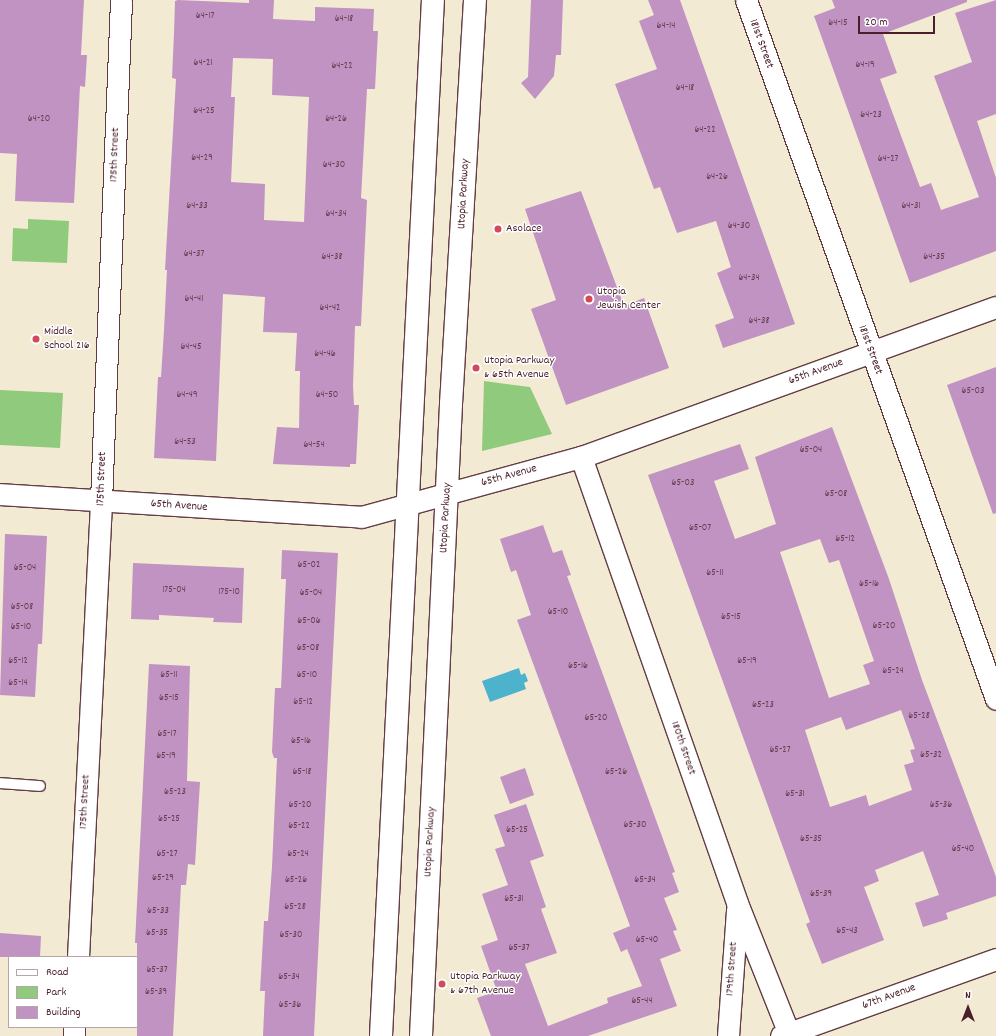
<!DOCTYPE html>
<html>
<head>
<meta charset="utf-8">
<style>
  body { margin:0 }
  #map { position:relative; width:996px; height:1036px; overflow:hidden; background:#f3ead3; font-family:Dekko,sans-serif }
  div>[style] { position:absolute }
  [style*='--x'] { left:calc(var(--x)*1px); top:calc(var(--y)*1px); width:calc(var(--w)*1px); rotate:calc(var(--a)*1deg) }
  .green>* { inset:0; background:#90ca7d }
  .water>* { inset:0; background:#4db3cc }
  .building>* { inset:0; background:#c193c2 }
  .roads { filter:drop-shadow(1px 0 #633d44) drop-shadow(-1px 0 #633d44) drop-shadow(0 1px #633d44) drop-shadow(0 -1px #633d44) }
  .lane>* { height:10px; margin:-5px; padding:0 5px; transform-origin:5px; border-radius:5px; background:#fff }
  .street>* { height:21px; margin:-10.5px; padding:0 10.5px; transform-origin:10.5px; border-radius:10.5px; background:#fff }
  .secondary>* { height:22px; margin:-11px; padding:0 11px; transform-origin:11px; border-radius:11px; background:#fff }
  .dots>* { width:11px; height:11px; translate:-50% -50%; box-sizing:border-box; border:2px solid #fff; border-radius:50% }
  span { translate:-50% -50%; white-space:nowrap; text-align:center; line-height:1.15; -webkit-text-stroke:3px #fff; paint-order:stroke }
  .number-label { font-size:10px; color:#683c51 }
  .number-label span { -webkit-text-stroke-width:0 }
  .street-label { font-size:12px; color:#4a1f2b }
  .poi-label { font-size:12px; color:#4a1f2b }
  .left { translate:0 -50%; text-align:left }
  .legend { position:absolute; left:8px; top:956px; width:130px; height:72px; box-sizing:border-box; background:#fff; border:1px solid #b7a5aa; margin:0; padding:5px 7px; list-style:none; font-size:12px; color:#4a1f2b }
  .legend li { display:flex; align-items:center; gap:8px; height:20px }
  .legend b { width:20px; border:1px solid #b7a5aa }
  .north { position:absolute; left:948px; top:988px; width:40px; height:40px; -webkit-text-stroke:3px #fff; paint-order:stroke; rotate:0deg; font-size:11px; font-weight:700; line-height:16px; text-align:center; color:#4a1f2b }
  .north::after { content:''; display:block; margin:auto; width:14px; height:18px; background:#4a1f2b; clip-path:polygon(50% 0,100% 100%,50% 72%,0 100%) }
  .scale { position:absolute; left:858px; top:16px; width:77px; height:18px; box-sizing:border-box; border:2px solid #4a1f2b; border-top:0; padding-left:5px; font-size:12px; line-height:14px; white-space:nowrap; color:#4a1f2b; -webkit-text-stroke:3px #fff; paint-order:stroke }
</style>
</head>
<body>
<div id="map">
  <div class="green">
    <div style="clip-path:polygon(28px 219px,69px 221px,67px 263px,12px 261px,13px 228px,28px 229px)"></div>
    <div style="clip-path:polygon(484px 381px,530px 387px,552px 434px,482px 451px)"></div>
    <div style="clip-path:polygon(0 390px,63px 393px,60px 448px,0 445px)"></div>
  </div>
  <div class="water">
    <div style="clip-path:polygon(519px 668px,521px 675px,525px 673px,528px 681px,524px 683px,526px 689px,490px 702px,482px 681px)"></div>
  </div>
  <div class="building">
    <div style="clip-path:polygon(0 0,84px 0,81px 55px,87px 55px,85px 87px,80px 86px,74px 203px,15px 201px,17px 154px,0 153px)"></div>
    <div style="clip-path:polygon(evenodd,178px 0,249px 3px,249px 0,274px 0,273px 19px,315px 21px,315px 7px,374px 9px,373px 31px,378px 31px,375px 89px,367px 89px,361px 198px,367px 200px,361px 326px,355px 326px,353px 386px,354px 405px,359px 405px,356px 464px,350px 464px,350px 467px,273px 464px,277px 427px,299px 428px,300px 371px,295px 371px,297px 333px,263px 332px,265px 297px,223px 294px,216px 461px,154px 458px,158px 377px,161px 377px,164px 330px,167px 270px,165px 270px,176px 79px,172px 78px,174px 33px,175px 1px,178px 0,233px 58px,273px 59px,272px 95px,309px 97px,304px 222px,264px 220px,265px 184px,231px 182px,235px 97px,231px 97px,233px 58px)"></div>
    <div style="clip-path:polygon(531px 0,563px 0,561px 55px,556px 55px,554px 76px,535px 99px,521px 83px,528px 77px)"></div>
    <div style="clip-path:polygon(648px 0,680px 0,795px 324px,723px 348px,715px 325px,734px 318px,717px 273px,731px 267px,716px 221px,677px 233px,660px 187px,654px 189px,615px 84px,657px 69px,639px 21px,654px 15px)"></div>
    <div style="clip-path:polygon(832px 0,967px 0,967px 2px,883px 34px,897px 73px,880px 79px,920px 187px,931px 183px,941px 210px,979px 197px,934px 76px,972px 62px,955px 13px,996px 0,996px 114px,977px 121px,996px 178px,996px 251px,910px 283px,814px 16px,835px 8px)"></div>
    <div style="clip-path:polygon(581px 191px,624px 306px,644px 298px,669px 368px,566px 405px,531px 309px,556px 300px,525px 209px)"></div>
    <div style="clip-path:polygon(996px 367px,996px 513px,993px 514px,947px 385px)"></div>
    <div style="clip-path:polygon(evenodd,832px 427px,889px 579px,922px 680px,992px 866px,996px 877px,996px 896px,946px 913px,948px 919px,923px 927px,915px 903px,939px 895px,923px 851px,875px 870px,879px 881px,864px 887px,884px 940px,822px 964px,806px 924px,810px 922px,648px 475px,740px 444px,749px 469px,714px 481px,735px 539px,776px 524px,755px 457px,832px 427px,820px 539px,829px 563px,839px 560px,874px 661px,863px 665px,870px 684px,829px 698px,780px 552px,820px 539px,832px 427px,901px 710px,915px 749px,910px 750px,914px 762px,904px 765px,912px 790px,869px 806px,866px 795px,830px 807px,805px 730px,841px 717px,846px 730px,901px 710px)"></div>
    <div style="clip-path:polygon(543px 525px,553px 553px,562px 550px,571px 575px,567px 576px,675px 872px,672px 873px,679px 892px,664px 898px,677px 930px,673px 931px,681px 951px,660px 959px,677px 1006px,588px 1036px,491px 1036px,477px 998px,497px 991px,481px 946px,498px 940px,482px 894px,508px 885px,495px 849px,505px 846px,494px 815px,526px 804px,544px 856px,530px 861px,546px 907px,541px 909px,557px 953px,525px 964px,548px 1026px,608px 1003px,607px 998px,642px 986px,627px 949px,621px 952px,613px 933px,630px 926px,517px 620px,531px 615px,516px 570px,511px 572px,500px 539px)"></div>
    <div style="clip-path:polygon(5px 534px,47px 536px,42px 644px,38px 644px,35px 697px,0 695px)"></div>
    <div style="clip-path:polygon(282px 550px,338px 553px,314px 1036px,263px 1036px,265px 991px,260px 991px,264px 921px,268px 921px,272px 867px,277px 758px,274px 758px,272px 752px,275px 688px,281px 688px,286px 579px,281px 579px)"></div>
    <div style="clip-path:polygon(133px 563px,244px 568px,242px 623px,213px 622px,214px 618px,159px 615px,159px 620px,131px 619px)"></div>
    <div style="clip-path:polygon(149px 664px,190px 666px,187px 781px,200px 782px,195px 865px,188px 864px,186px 885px,181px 885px,173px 1036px,137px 1036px,137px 943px,135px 943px)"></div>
    <div style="clip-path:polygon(525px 768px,534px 795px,510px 804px,500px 777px)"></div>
    <div style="clip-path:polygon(0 933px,41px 936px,40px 957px,0 957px)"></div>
  </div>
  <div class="roads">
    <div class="lane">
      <div style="--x:0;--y:783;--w:40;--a:4.3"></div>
    </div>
    <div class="street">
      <div style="--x:746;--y:0;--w:742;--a:70.32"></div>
      <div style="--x:581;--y:457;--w:472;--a:70.7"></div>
      <div style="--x:737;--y:903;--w:143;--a:68.3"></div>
      <div style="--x:0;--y:494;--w:362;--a:3.6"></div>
      <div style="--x:361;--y:517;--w:228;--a:-15.3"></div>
      <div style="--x:581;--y:457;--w:441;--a:-19.9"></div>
      <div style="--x:78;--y:957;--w:457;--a:-87.1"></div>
      <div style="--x:101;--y:501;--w:501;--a:-87.71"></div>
      <div style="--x:74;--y:1036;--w:9;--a:-90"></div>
      <div style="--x:728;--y:1036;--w:127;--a:-85.9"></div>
      <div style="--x:781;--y:1036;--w:228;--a:-19.7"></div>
    </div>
    <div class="secondary">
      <div style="--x:381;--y:1036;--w:1037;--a:-87.13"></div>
      <div style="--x:421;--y:1036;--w:633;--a:-87.28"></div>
      <div style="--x:451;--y:404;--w:405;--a:-86.6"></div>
    </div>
  </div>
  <div class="dots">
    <div style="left:498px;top:229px;background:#d1495b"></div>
    <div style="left:589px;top:299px;background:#d1495b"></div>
    <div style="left:36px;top:339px;background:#d1495b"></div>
    <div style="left:476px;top:368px;background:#d1495b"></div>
    <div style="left:442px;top:984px;background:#d1495b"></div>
  </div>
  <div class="number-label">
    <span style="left:205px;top:17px">64-17</span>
    <span style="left:344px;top:20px">64-18</span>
    <span style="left:838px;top:24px">64-15</span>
    <span style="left:666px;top:27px">64-14</span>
    <span style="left:203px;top:64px">64-21</span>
    <span style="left:865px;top:66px">64-19</span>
    <span style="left:342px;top:67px">64-22</span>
    <span style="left:685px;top:89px">64-18</span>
    <span style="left:204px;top:112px">64-25</span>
    <span style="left:871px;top:116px">64-23</span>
    <span style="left:39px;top:120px">64-20</span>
    <span style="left:336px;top:120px">64-26</span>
    <span style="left:705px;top:131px">64-22</span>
    <span style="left:202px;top:159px">64-29</span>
    <span style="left:888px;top:160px">64-27</span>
    <span style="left:334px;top:166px">64-30</span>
    <span style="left:717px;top:178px">64-26</span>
    <span style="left:197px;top:207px">64-33</span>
    <span style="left:911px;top:207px">64-31</span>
    <span style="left:336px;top:215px">64-34</span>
    <span style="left:739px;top:227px">64-30</span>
    <span style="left:194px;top:255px">64-37</span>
    <span style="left:332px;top:258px">64-38</span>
    <span style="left:934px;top:258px">64-35</span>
    <span style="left:749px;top:279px">64-34</span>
    <span style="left:194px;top:300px">64-41</span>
    <span style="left:330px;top:309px">64-42</span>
    <span style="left:759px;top:322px">64-38</span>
    <span style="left:191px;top:348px">64-45</span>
    <span style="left:325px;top:355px">64-46</span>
    <span style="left:973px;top:392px">65-03</span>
    <span style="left:187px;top:396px">64-49</span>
    <span style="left:327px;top:396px">64-50</span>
    <span style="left:185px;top:443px">64-53</span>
    <span style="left:314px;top:446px">64-54</span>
    <span style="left:811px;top:451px">65-04</span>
    <span style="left:683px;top:484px">65-03</span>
    <span style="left:836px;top:495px">65-08</span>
    <span style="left:700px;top:529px">65-07</span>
    <span style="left:845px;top:540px">65-12</span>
    <span style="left:309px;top:566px">65-02</span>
    <span style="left:25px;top:569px">65-04</span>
    <span style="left:715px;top:574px">65-11</span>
    <span style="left:869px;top:585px">65-16</span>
    <span style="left:174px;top:591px">175-04</span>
    <span style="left:229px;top:593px">175-10</span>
    <span style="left:311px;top:594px">65-04</span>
    <span style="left:22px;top:608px">65-08</span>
    <span style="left:558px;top:613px">65-10</span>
    <span style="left:731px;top:618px">65-15</span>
    <span style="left:309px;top:622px">65-06</span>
    <span style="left:884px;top:627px">65-20</span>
    <span style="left:21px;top:628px">65-10</span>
    <span style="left:308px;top:649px">65-08</span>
    <span style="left:18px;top:662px">65-12</span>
    <span style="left:747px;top:662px">65-19</span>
    <span style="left:578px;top:667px">65-16</span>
    <span style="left:893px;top:672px">65-24</span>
    <span style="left:169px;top:676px">65-11</span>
    <span style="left:307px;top:676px">65-10</span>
    <span style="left:18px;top:684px">65-14</span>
    <span style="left:169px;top:699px">65-15</span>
    <span style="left:303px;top:703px">65-12</span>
    <span style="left:763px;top:706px">65-23</span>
    <span style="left:919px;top:717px">65-28</span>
    <span style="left:596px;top:719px">65-20</span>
    <span style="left:167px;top:735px">65-17</span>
    <span style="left:301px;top:742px">65-16</span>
    <span style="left:780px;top:751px">65-27</span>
    <span style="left:931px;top:756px">65-32</span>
    <span style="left:166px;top:757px">65-19</span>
    <span style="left:302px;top:773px">65-18</span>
    <span style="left:616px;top:773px">65-26</span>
    <span style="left:175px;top:793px">65-23</span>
    <span style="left:795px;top:795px">65-31</span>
    <span style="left:300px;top:806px">65-20</span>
    <span style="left:941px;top:806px">65-36</span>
    <span style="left:169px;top:820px">65-25</span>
    <span style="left:635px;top:826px">65-30</span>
    <span style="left:299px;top:827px">65-22</span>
    <span style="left:517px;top:831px">65-25</span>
    <span style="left:811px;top:840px">65-35</span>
    <span style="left:963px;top:850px">65-40</span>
    <span style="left:167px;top:855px">65-27</span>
    <span style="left:298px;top:855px">65-24</span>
    <span style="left:163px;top:879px">65-29</span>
    <span style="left:296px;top:881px">65-26</span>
    <span style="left:645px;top:881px">65-34</span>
    <span style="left:821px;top:895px">65-39</span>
    <span style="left:514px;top:900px">65-31</span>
    <span style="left:295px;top:908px">65-28</span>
    <span style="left:158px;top:912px">65-33</span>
    <span style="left:847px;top:932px">65-43</span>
    <span style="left:157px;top:934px">65-35</span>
    <span style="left:291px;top:936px">65-30</span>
    <span style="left:647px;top:941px">65-40</span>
    <span style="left:519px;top:949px">65-37</span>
    <span style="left:157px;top:971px">65-37</span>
    <span style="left:289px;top:978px">65-34</span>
    <span style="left:156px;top:993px">65-39</span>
    <span style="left:642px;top:1002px">65-44</span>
    <span style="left:290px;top:1006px">65-36</span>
  </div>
  <div class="street-label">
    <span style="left:761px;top:44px;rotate:70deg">181st Street</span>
    <span style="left:115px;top:155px;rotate:-88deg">175th Street</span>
    <span style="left:464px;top:194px;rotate:-87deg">Utopia Parkway</span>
    <span style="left:870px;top:350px;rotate:70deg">181st Street</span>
    <span style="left:816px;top:372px;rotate:-20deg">65th Avenue</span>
    <span style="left:509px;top:476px;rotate:-15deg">65th Avenue</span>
    <span style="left:102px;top:479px;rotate:-88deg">175th Street</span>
    <span style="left:179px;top:506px;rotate:4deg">65th Avenue</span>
    <span style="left:446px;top:518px;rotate:-87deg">Utopia Parkway</span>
    <span style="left:683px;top:748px;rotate:71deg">180th Street</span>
    <span style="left:85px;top:802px;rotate:-87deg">175th Street</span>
    <span style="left:430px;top:842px;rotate:-87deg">Utopia Parkway</span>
    <span style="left:732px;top:969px;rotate:-86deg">179th Street</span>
    <span style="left:889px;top:997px;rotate:-20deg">67th Avenue</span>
  </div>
  <div class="poi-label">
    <span class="left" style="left:506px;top:229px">Asolace</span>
    <span class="left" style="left:597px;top:299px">Utopia<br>Jewish Center</span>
    <span class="left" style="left:44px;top:339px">Middle<br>School 216</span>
    <span class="left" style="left:484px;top:368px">Utopia Parkway<br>&amp; 65th Avenue</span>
    <span class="left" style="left:450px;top:984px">Utopia Parkway<br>&amp; 67th Avenue</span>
  </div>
  <ul class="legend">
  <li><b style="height:5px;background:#fff"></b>Road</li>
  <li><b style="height:11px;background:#90ca7d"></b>Park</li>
  <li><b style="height:11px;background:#c193c2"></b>Building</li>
  </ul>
  <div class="north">N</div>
  <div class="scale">20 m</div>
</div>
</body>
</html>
